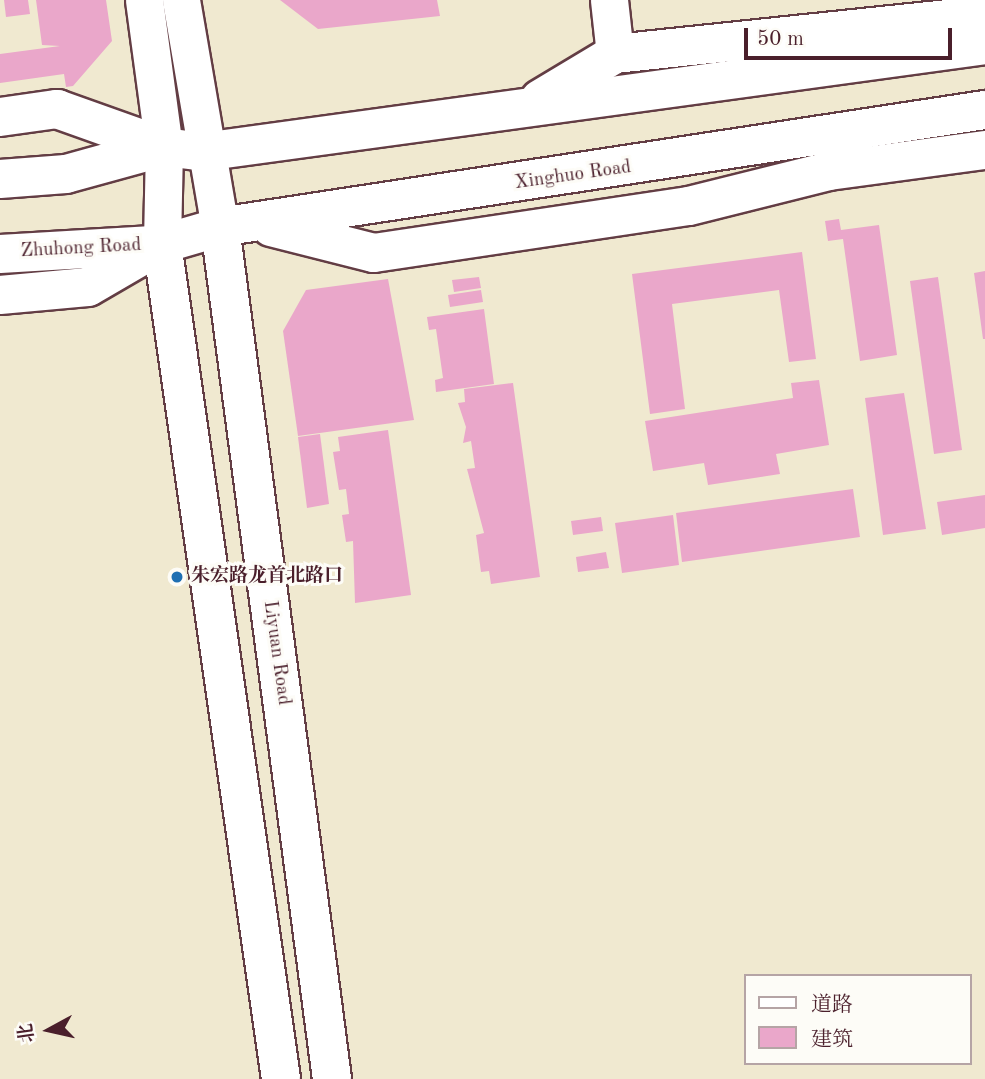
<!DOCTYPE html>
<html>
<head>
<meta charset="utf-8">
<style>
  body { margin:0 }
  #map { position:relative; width:985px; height:1079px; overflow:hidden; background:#f0e9d0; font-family:"Old Standard TT","Noto Serif SC",serif }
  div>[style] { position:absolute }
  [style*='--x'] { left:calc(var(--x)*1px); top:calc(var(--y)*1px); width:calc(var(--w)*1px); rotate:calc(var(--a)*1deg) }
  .building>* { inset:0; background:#eaa7ca }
  .roads { filter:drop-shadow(2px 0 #633d44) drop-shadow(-2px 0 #633d44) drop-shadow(0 2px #633d44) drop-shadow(0 -2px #633d44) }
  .minor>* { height:37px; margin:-18.5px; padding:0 18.5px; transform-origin:18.5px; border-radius:18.5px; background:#fff }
  .major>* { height:38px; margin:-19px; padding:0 19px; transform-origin:19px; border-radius:19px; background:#fff }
  .dots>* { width:19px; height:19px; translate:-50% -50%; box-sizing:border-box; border:4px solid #fdfcf7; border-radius:50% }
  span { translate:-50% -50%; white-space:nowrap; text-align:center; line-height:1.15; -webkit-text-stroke:6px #fdfcf7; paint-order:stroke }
  .street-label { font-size:19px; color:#4a1f2b }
  .poi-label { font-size:19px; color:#4a1f2b; font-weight:700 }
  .left { translate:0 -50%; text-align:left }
  .legend { position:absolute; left:744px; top:974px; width:228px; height:91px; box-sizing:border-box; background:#fdfcf7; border:2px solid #b5a4a5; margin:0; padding:9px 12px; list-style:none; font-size:21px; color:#4a1f2b }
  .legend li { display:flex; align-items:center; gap:14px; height:35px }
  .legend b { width:35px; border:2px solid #b5a4a5 }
  .north { position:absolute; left:14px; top:995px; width:70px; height:70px; -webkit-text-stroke:5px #fdfcf7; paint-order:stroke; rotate:262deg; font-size:19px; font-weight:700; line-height:28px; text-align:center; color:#4a1f2b }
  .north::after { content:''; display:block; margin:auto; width:24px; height:32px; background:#4a1f2b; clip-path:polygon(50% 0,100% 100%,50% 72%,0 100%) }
  .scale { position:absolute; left:744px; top:28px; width:208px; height:32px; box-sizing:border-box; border:4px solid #4a1f2b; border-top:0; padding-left:9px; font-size:21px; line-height:24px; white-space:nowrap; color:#4a1f2b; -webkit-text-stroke:5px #fdfcf7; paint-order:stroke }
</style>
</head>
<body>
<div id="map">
  <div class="building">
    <div style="clip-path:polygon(4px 0,28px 0,30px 14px,6px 17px)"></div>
    <div style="clip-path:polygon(36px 0,106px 0,112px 41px,73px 86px,66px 87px,64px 74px,0 83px,0 54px,60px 46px,42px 45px)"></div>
    <div style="clip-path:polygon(280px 0,437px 0,440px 16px,318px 29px)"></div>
    <div style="clip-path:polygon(839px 219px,841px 230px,879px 225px,897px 355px,860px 361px,843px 239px,828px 241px,825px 221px)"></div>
    <div style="clip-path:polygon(802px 252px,816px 359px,789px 362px,779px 290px,672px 304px,685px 409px,650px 414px,632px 274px)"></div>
    <div style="clip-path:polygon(985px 271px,985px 339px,983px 339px,974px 273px)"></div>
    <div style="clip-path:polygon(479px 277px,481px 288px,454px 292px,452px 280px)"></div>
    <div style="clip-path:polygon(938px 277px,962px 450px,934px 454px,910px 281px)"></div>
    <div style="clip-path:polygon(388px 279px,414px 420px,298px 436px,283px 331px,306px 290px)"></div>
    <div style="clip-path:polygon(481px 290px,483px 302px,450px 307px,448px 295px)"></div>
    <div style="clip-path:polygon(484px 309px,494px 384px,436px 392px,435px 380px,443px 378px,436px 329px,429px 330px,427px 317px)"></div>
    <div style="clip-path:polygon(819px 380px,829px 445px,776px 454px,780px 474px,708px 485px,704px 463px,653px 471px,645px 421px,793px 398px,791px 383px)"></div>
    <div style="clip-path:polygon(513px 383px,540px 577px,491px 584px,489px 571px,481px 572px,476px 535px,484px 533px,467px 469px,475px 468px,471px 441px,463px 443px,466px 427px,458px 403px,465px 402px,464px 389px)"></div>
    <div style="clip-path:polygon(904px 393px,926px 529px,883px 535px,865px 398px)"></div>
    <div style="clip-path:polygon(388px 430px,411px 595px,355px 603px,353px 541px,346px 542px,342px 515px,349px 514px,346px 489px,339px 490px,333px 452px,340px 451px,338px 437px)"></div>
    <div style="clip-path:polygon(320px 434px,329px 504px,307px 508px,298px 437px)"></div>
    <div style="clip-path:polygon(853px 489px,860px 537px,682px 562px,676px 513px)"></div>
    <div style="clip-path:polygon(985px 495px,985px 528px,942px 535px,937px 502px)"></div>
    <div style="clip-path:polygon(673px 515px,679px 565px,622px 573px,615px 523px)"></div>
    <div style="clip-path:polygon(601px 517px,603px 531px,573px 535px,571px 521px)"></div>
    <div style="clip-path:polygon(606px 552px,609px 568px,578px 572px,576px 557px)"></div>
  </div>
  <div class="roads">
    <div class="minor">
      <div style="--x:144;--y:0;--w:148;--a:82.3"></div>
      <div style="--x:164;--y:147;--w:97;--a:91.2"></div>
      <div style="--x:181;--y:0;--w:230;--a:80.3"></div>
      <div style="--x:609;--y:0;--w:54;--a:83.7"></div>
    </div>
    <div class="major">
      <div style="--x:540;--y:99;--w:87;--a:-31"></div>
      <div style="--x:615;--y:54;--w:372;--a:-6"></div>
      <div style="--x:0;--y:117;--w:58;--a:-8"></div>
      <div style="--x:57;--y:109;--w:114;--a:19.6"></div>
      <div style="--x:164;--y:147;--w:39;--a:7"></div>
      <div style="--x:203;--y:152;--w:789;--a:-7.79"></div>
      <div style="--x:0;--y:179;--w:66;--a:-4.3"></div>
      <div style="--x:66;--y:174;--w:102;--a:-15.4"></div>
      <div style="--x:220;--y:227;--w:859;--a:82.51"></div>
      <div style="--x:271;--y:227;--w:106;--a:14.2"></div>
      <div style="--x:374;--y:253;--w:318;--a:-8.5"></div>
      <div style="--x:689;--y:206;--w:144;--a:-14"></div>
      <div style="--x:829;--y:171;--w:157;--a:-7.7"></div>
      <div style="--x:162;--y:244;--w:843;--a:81.89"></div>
      <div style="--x:0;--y:254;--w:153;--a:-3.4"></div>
      <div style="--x:0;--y:295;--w:88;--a:-5.2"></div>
      <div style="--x:88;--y:287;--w:86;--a:-30.2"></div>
      <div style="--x:162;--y:244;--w:60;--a:-16.3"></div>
      <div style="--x:220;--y:227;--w:774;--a:-8.7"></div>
    </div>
  </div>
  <div class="dots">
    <div style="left:177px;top:577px;background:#1f6fb2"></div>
  </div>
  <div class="street-label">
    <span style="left:573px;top:176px;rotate:-8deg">Xinghuo Road</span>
    <span style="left:81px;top:249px;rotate:-3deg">Zhuhong Road</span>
    <span style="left:276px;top:653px;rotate:82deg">Liyuan Road</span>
  </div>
  <div class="poi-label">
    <span class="left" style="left:191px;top:577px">朱宏路龙首北路口</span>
  </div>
  <ul class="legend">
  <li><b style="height:9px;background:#fff"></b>道路</li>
  <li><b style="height:19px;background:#eaa7ca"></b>建筑</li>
  </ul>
  <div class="north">北</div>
  <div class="scale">50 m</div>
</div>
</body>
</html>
